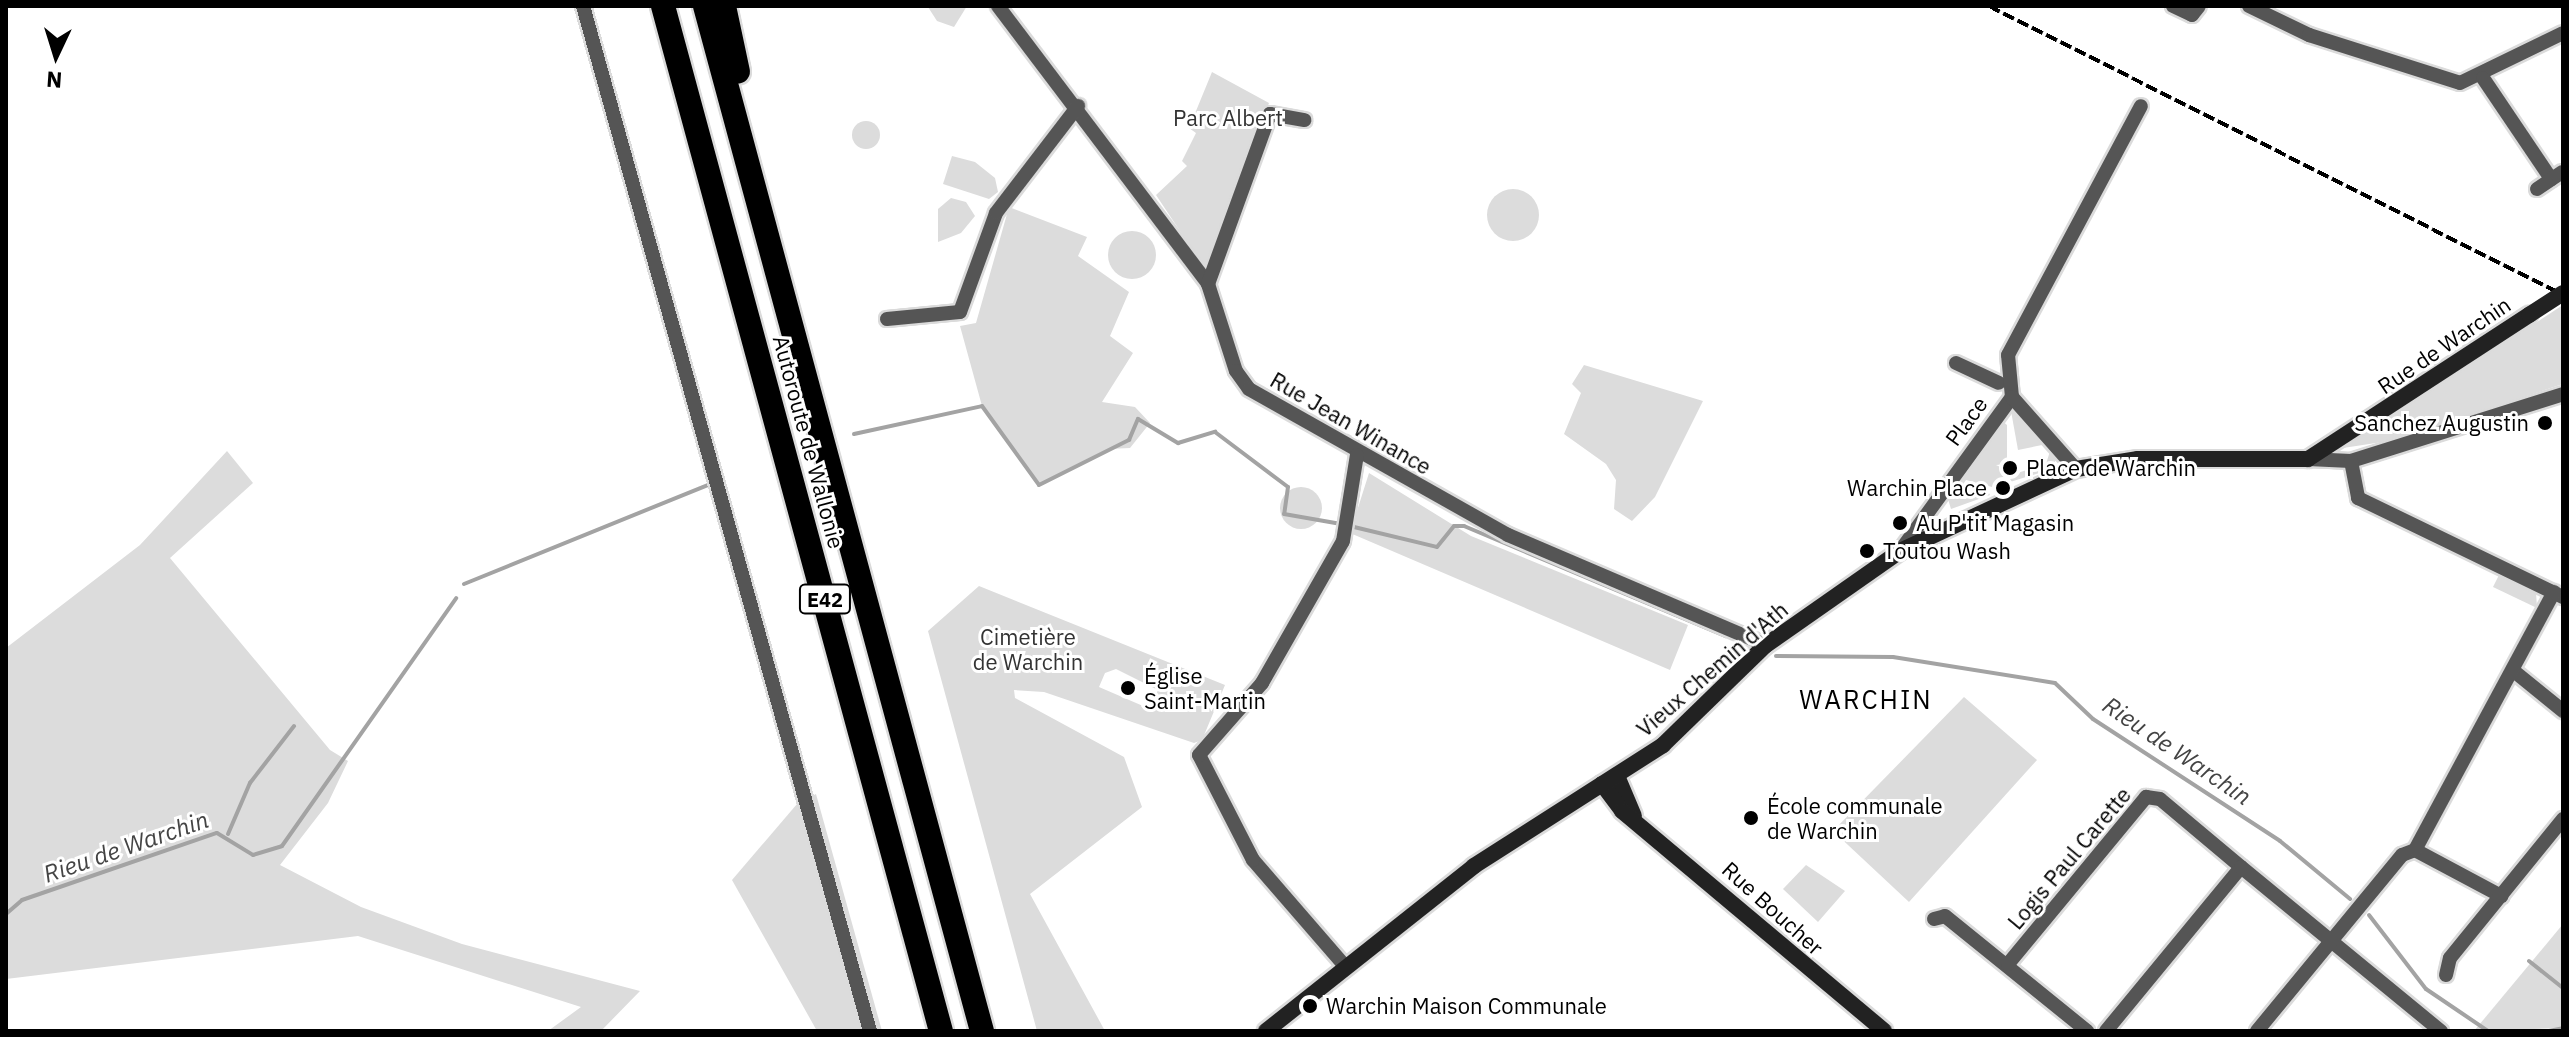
<!DOCTYPE html>
<html>
<head>
<meta charset="utf-8">
<style>
  body { margin:0 }
  #map { position:relative; width:2569px; height:1037px; overflow:hidden; background:#fff; font-family:"IBM Plex Sans",sans-serif }
  div>[style] { position:absolute }
  [style*='--x'] { left:calc(var(--x)*1px); top:calc(var(--y)*1px); width:calc(var(--w)*1px); rotate:calc(var(--a)*1deg) }
  .green>* { inset:0; background:#dcdcdc }
  .round { border-radius:50% }
  .stream>* { height:4px; margin:-2px; padding:0 2px; transform-origin:2px; border-radius:2px; background:#a3a3a3 }
  .roads { filter:drop-shadow(2px 0 #dbdbdb) drop-shadow(-2px 0 #dbdbdb) drop-shadow(0 2px #dbdbdb) drop-shadow(0 -2px #dbdbdb) }
  .street>* { height:14px; margin:-7px; padding:0 7px; transform-origin:7px; border-radius:7px; background:#555 }
  .secondary>* { height:16px; margin:-8px; padding:0 8px; transform-origin:8px; border-radius:8px; background:#222 }
  .highway>* { height:24px; margin:-12px; padding:0 12px; transform-origin:12px; border-radius:12px; background:#000 }
  .rail>* { height:4px; margin-top:-2px; transform-origin:0; background:repeating-linear-gradient(90deg,#000 0 12px,transparent 0 16px) }
  .secondary-bridge>* { height:16px; margin:-8px; padding:0 8px; transform-origin:8px; border-radius:8px; background:#222 }
  .dots>* { width:22px; height:22px; translate:-50% -50%; box-sizing:border-box; border:4px solid #fff; border-radius:50% }
  span { translate:-50% -50%; white-space:nowrap; text-align:center; line-height:1.15; -webkit-text-stroke:6px #fff; paint-order:stroke }
  .shield-label span { padding:2px 6px; background:#fff; border:2px solid; border-radius:6px; -webkit-text-stroke-width:0 }
  .shield-label { font-size:20px; color:#000; font-weight:700 }
  .park-label { font-size:22px; color:#333 }
  .street-label { font-size:22px; color:#000 }
  .poi-label { font-size:22px; color:#000 }
  .right { translate:-100% -50%; text-align:right }
  .left { translate:0 -50%; text-align:left }
  .water-label { font-size:24px; color:#444; font-style:italic }
  .quarter-label { font-size:26px; color:#000; letter-spacing:2px }
  .frame { position:absolute; inset:0; border:8px solid #000; pointer-events:none }
  .north { position:absolute; left:16px; top:16px; width:80px; height:80px; -webkit-text-stroke:6px #fff; paint-order:stroke; rotate:184deg; font-size:22px; font-weight:700; line-height:32px; text-align:center; color:#000 }
  .north::after { content:''; display:block; margin:auto; width:28px; height:36px; background:#000; clip-path:polygon(50% 0,100% 100%,50% 72%,0 100%) }
</style>
</head>
<body>
<div id="map">
  <div class="green">
    <div style="clip-path:polygon(967px 6px,954px 27px,937px 21px,928px 7px)"></div>
    <div style="clip-path:polygon(1212px 72px,1269px 103px,1206px 270px,1156px 195px,1187px 166px,1182px 161px,1196px 133px,1189px 128px)"></div>
    <div class="round" style="left:852px;top:121px;width:28px;height:28px"></div>
    <div style="clip-path:polygon(952px 156px,975px 162px,995px 178px,998px 192px,989px 199px,943px 184px)"></div>
    <div class="round" style="left:1487px;top:189px;width:52px;height:52px"></div>
    <div style="clip-path:polygon(951px 198px,966px 202px,975px 216px,961px 233px,938px 242px,938px 209px)"></div>
    <div style="clip-path:polygon(1009px 207px,1087px 237px,1078px 256px,1129px 292px,1110px 336px,1133px 353px,1102px 402px,1135px 407px,1150px 423px,1130px 448px,1108px 449px,1039px 485px,982px 406px,960px 326px,976px 323px)"></div>
    <div class="round" style="left:1108px;top:231px;width:48px;height:48px"></div>
    <div style="clip-path:polygon(2563px 305px,2563px 384px,2389px 441px,2343px 448px)"></div>
    <div style="clip-path:polygon(1584px 365px,1703px 401px,1655px 497px,1632px 521px,1614px 509px,1616px 480px,1606px 464px,1564px 434px,1581px 393px,1572px 384px)"></div>
    <div style="clip-path:polygon(2011px 411px,2016px 411px,2047px 444px,2018px 450px)"></div>
    <div style="clip-path:polygon(2000px 419px,2007px 425px,2007px 464px,1996px 465px,2007px 470px,2007px 481px,1992px 487px,1966px 480px,1956px 495px,1961px 499px,1987px 489px,1990px 495px,1951px 509px,1947px 496px)"></div>
    <div style="clip-path:polygon(2051px 448px,2056px 460px,2049px 470px,2010px 482px,2011px 475px,2046px 464px)"></div>
    <div style="clip-path:polygon(227px 451px,253px 483px,170px 558px,330px 750px,348px 761px,328px 803px,280px 865px,361px 907px,462px 944px,640px 991px,601px 1031px,548px 1031px,581px 1007px,358px 936px,6px 979px,6px 648px,140px 545px)"></div>
    <div style="clip-path:polygon(1369px 473px,1471px 536px,1688px 625px,1670px 670px,1350px 533px)"></div>
    <div class="round" style="left:1280px;top:487px;width:42px;height:42px"></div>
    <div style="clip-path:polygon(2499px 575px,2536px 592px,2537px 608px,2493px 587px)"></div>
    <div style="clip-path:polygon(evenodd,979px 586px,1225px 685px,1202px 740px,1194px 743px,1044px 692px,1014px 690px,1015px 698px,1124px 757px,1142px 807px,1030px 894px,1105px 1031px,1037px 1031px,928px 631px,979px 586px,1116px 669px,1158px 690px,1150px 709px,1099px 687px,1105px 673px,1116px 669px)"></div>
    <div style="clip-path:polygon(1964px 697px,2037px 760px,1909px 902px,1833px 831px)"></div>
    <div style="clip-path:polygon(816px 794px,882px 1031px,817px 1031px,732px 880px,797px 804px)"></div>
    <div style="clip-path:polygon(1806px 865px,1845px 891px,1818px 922px,1783px 889px)"></div>
    <div style="clip-path:polygon(2563px 924px,2563px 1028px,2474px 1031px)"></div>
  </div>
  <div class="stream">
    <div style="--x:854;--y:434;--w:131;--a:-12.3"></div>
    <div style="--x:982;--y:406;--w:97;--a:54.2"></div>
    <div style="--x:1039;--y:485;--w:101;--a:-26.6"></div>
    <div style="--x:1129;--y:440;--w:23;--a:-67"></div>
    <div style="--x:1138;--y:419;--w:47;--a:31"></div>
    <div style="--x:1178;--y:443;--w:39;--a:-17"></div>
    <div style="--x:1215;--y:432;--w:91;--a:37"></div>
    <div style="--x:1288;--y:487;--w:27;--a:98"></div>
    <div style="--x:1284;--y:514;--w:58;--a:10"></div>
    <div style="--x:1354;--y:527;--w:85;--a:13.5"></div>
    <div style="--x:1437;--y:547;--w:27;--a:-51"></div>
    <div style="--x:1454;--y:526;--w:10;--a:0"></div>
    <div style="--x:1464;--y:526;--w:284;--a:22.8"></div>
    <div style="--x:464;--y:584;--w:263;--a:-22.1"></div>
    <div style="--x:1776;--y:656;--w:117;--a:0.5"></div>
    <div style="--x:1893;--y:657;--w:164;--a:9.1"></div>
    <div style="--x:2055;--y:683;--w:52;--a:43.5"></div>
    <div style="--x:2093;--y:719;--w:223;--a:33.1"></div>
    <div style="--x:2280;--y:841;--w:91;--a:39.6"></div>
    <div style="--x:228;--y:834;--w:56;--a:-66.7"></div>
    <div style="--x:250;--y:783;--w:72;--a:-52.3"></div>
    <div style="--x:6;--y:914;--w:21;--a:-41"></div>
    <div style="--x:22;--y:900;--w:206;--a:-19"></div>
    <div style="--x:217;--y:833;--w:42;--a:31.4"></div>
    <div style="--x:253;--y:855;--w:30;--a:-17"></div>
    <div style="--x:282;--y:846;--w:303;--a:-54.9"></div>
    <div style="--x:2369;--y:915;--w:93;--a:52.4"></div>
    <div style="--x:2426;--y:989;--w:75;--a:34.1"></div>
    <div style="--x:2529;--y:961;--w:43;--a:38.5"></div>
    <div style="--x:2549;--y:1031;--w:14;--a:-12"></div>
  </div>
  <div class="roads">
    <div class="street">
      <div style="--x:583;--y:6;--w:1064;--a:74.36"></div>
      <div style="--x:998;--y:6;--w:348;--a:52.9"></div>
      <div style="--x:1208;--y:284;--w:91;--a:72.2"></div>
      <div style="--x:1236;--y:371;--w:22;--a:54"></div>
      <div style="--x:1249;--y:389;--w:297;--a:29.4"></div>
      <div style="--x:1508;--y:535;--w:280;--a:23.1"></div>
      <div style="--x:2173;--y:6;--w:21;--a:25"></div>
      <div style="--x:2192;--y:15;--w:11;--a:-52"></div>
      <div style="--x:2249;--y:6;--w:67;--a:25.8"></div>
      <div style="--x:2309;--y:35;--w:158;--a:17.6"></div>
      <div style="--x:2460;--y:83;--w:114;--a:-25.9"></div>
      <div style="--x:2483;--y:78;--w:122;--a:56"></div>
      <div style="--x:2537;--y:189;--w:30;--a:-34"></div>
      <div style="--x:1208;--y:284;--w:181;--a:-70"></div>
      <div style="--x:1270;--y:114;--w:35;--a:10"></div>
      <div style="--x:887;--y:319;--w:73;--a:-5.5"></div>
      <div style="--x:960;--y:312;--w:105;--a:-70"></div>
      <div style="--x:996;--y:213;--w:135;--a:-52.5"></div>
      <div style="--x:1956;--y:363;--w:47;--a:24.9"></div>
      <div style="--x:2012;--y:397;--w:42;--a:-95.4"></div>
      <div style="--x:2008;--y:355;--w:282;--a:-61.9"></div>
      <div style="--x:2308;--y:459;--w:43;--a:2.7"></div>
      <div style="--x:2351;--y:461;--w:222;--a:-17.5"></div>
      <div style="--x:2351;--y:461;--w:38;--a:79"></div>
      <div style="--x:2358;--y:498;--w:228;--a:25.8"></div>
      <div style="--x:1900;--y:551;--w:190;--a:-54"></div>
      <div style="--x:2012;--y:397;--w:96;--a:48.4"></div>
      <div style="--x:2515;--y:672;--w:62;--a:39.1"></div>
      <div style="--x:2415;--y:850;--w:98;--a:28.1"></div>
      <div style="--x:1934;--y:919;--w:11;--a:-15"></div>
      <div style="--x:1945;--y:916;--w:183;--a:39"></div>
      <div style="--x:2008;--y:964;--w:217;--a:-50.4"></div>
      <div style="--x:2146;--y:797;--w:14;--a:8"></div>
      <div style="--x:2160;--y:799;--w:106;--a:40"></div>
      <div style="--x:1344;--y:965;--w:139;--a:-130.9"></div>
      <div style="--x:1253;--y:860;--w:118;--a:-117.2"></div>
      <div style="--x:1199;--y:755;--w:96;--a:-48.8"></div>
      <div style="--x:1262;--y:683;--w:163;--a:-60.3"></div>
      <div style="--x:1343;--y:541;--w:87;--a:-80.8"></div>
      <div style="--x:2446;--y:975;--w:17;--a:-77"></div>
      <div style="--x:2450;--y:958;--w:179;--a:-50.9"></div>
      <div style="--x:2106;--y:1031;--w:212;--a:-50.5"></div>
      <div style="--x:2241;--y:867;--w:259;--a:39.4"></div>
      <div style="--x:2257;--y:1031;--w:228;--a:-50.5"></div>
      <div style="--x:2402;--y:855;--w:14;--a:-21"></div>
      <div style="--x:2415;--y:850;--w:293;--a:-61.7"></div>
    </div>
    <div class="secondary">
      <div style="--x:1617;--y:776;--w:43;--a:67"></div>
      <div style="--x:1602;--y:784;--w:34;--a:53"></div>
      <div style="--x:1622;--y:811;--w:342;--a:40"></div>
      <div style="--x:1266;--y:1031;--w:265;--a:-38.4"></div>
      <div style="--x:1474;--y:866;--w:224;--a:-32.6"></div>
      <div style="--x:1663;--y:745;--w:144;--a:-44.2"></div>
      <div style="--x:1766;--y:645;--w:164;--a:-35"></div>
      <div style="--x:1900;--y:551;--w:194;--a:-25"></div>
      <div style="--x:2076;--y:469;--w:63;--a:-9.2"></div>
      <div style="--x:2138;--y:459;--w:170;--a:0"></div>
      <div style="--x:2308;--y:459;--w:264;--a:-33.1"></div>
    </div>
    <div class="highway">
      <div style="--x:663;--y:6;--w:1062;--a:74.83"></div>
      <div style="--x:705;--y:6;--w:1062;--a:74.88"></div>
      <div style="--x:724;--y:6;--w:67;--a:78"></div>
    </div>
  </div>
  <div class="rail">
    <div style="--x:1989;--y:6;--w:643;--a:26.72"></div>
  </div>
  <div class="secondary-bridge">
    <div style="--x:2529;--y:315;--w:40;--a:-32.9"></div>
  </div>
  <div class="dots">
    <div style="left:2545px;top:423px;background:#000"></div>
    <div style="left:2010px;top:468px;background:#000"></div>
    <div style="left:2003px;top:488px;background:#000"></div>
    <div style="left:1900px;top:523px;background:#000"></div>
    <div style="left:1867px;top:551px;background:#000"></div>
    <div style="left:1128px;top:688px;background:#000"></div>
    <div style="left:1751px;top:818px;background:#000"></div>
    <div style="left:1310px;top:1006px;background:#000"></div>
  </div>
  <div class="shield-label">
    <span style="left:825px;top:599px">E42</span>
  </div>
  <div class="park-label">
    <span style="left:1228px;top:118px">Parc Albert</span>
    <span style="left:1028px;top:649px">Cimetière<br>de Warchin</span>
  </div>
  <div class="street-label">
    <span style="left:2444px;top:345px;rotate:-34deg">Rue de Warchin</span>
    <span style="left:1966px;top:421px;rotate:-54deg">Place</span>
    <span style="left:1351px;top:423px;rotate:30deg">Rue Jean Winance</span>
    <span style="left:809px;top:442px;rotate:75deg">Autoroute de Wallonie</span>
    <span style="left:1712px;top:669px;rotate:-41deg">Vieux Chemin d'Ath</span>
    <span style="left:2069px;top:858px;rotate:-50deg">Logis Paul Carette</span>
    <span style="left:1773px;top:908px;rotate:42deg">Rue Boucher</span>
  </div>
  <div class="poi-label">
    <span class="right" style="left:2529px;top:423px">Sanchez Augustin</span>
    <span class="left" style="left:2026px;top:468px">Place de Warchin</span>
    <span class="right" style="left:1987px;top:488px">Warchin Place</span>
    <span class="left" style="left:1916px;top:523px">Au P'tit Magasin</span>
    <span class="left" style="left:1883px;top:551px">Toutou Wash</span>
    <span class="left" style="left:1144px;top:688px">Église<br>Saint-Martin</span>
    <span class="left" style="left:1767px;top:818px">École communale<br>de Warchin</span>
    <span class="left" style="left:1326px;top:1006px">Warchin Maison Communale</span>
  </div>
  <div class="water-label">
    <span style="left:2177px;top:751px;rotate:34deg">Rieu de Warchin</span>
    <span style="left:126px;top:847px;rotate:-19deg">Rieu de Warchin</span>
  </div>
  <div class="quarter-label">
    <span style="left:1866px;top:700px">WARCHIN</span>
  </div>
  <div class="frame"></div>
  <div class="north">N</div>
</div>
</body>
</html>
